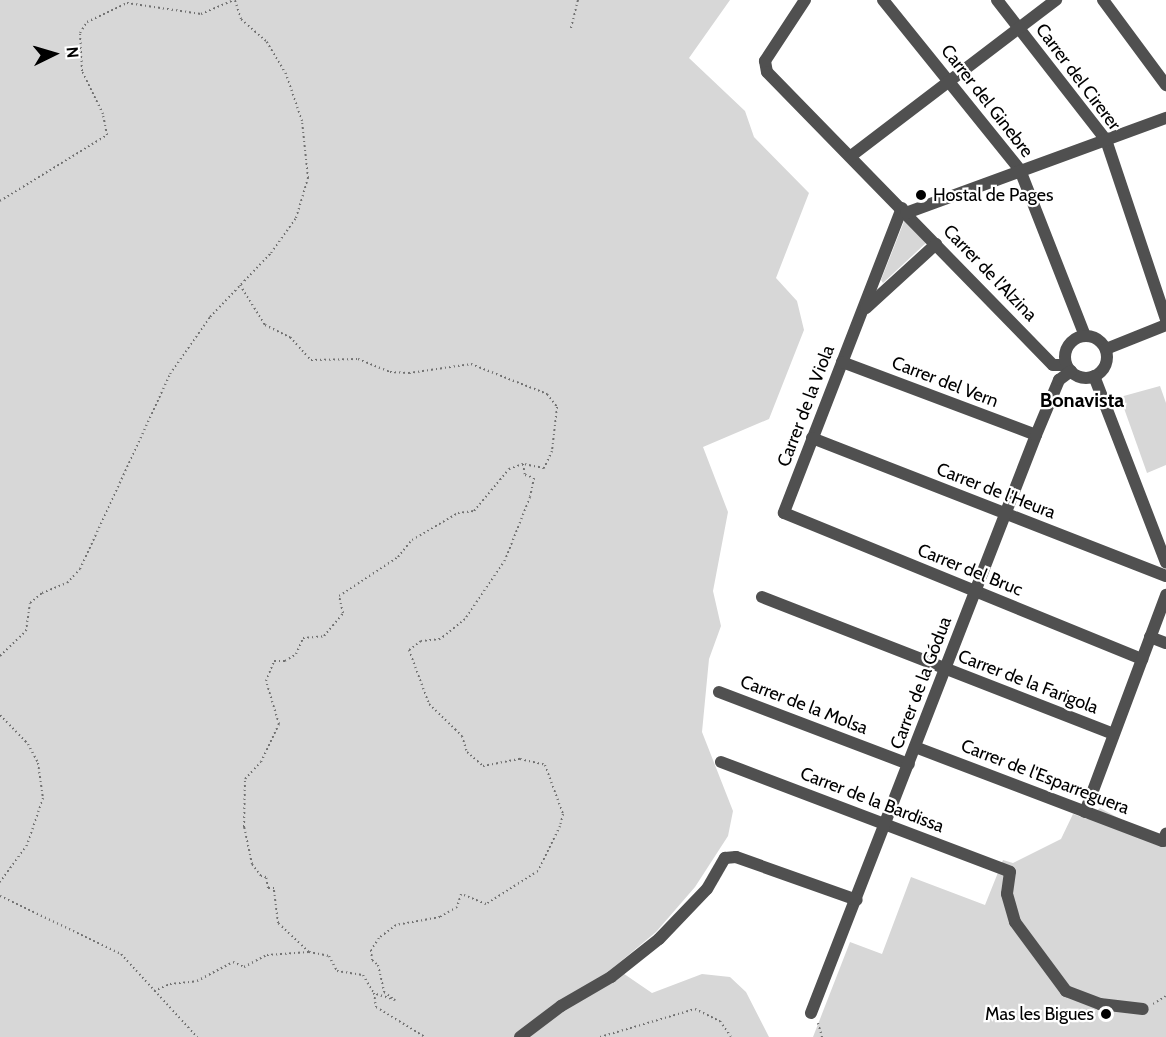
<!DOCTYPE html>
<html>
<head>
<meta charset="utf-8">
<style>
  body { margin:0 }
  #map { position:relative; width:1166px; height:1037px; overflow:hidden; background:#fff; font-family:Cabin,sans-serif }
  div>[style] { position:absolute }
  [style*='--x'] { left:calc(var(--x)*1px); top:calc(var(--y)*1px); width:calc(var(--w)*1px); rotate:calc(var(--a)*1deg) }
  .green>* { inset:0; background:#d7d7d7 }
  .path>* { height:2px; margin-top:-1px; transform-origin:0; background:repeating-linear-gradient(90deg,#727272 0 1.5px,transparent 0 4.5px) }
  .minor>* { height:12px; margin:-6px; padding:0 6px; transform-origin:6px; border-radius:6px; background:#505050 }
  .minor>.ring { margin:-6px; padding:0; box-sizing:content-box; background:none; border:12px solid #505050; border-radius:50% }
  .dots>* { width:16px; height:16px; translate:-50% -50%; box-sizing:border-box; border:3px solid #fff; border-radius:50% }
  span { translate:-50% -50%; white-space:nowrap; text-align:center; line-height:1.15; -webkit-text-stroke:4.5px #fff; paint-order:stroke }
  .street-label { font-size:18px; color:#000 }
  .poi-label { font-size:18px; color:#000 }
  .left { translate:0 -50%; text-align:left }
  .right { translate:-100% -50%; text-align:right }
  .neighbourhood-label { font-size:20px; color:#000; font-weight:700 }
  .north { position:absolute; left:24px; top:24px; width:60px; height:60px; -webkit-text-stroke:4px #fff; paint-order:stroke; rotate:85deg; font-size:16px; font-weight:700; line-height:24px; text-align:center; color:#000 }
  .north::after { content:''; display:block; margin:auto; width:21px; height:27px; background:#000; clip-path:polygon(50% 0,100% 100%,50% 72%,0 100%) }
</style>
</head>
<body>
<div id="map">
  <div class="green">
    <div style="clip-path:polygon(0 0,730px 0,689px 58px,745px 111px,754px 137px,809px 193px,776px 278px,797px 301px,804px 330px,769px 419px,703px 447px,728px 512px,713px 591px,721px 626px,709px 659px,702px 732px,733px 811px,728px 836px,695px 887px,656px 932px,614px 967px,652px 993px,702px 974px,730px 977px,746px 992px,769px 1037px,0 1037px)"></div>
    <div style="clip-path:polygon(905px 219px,927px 242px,883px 283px,881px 280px)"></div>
    <div style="clip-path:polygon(1160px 386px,1166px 403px,1166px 465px,1147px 473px,1120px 397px)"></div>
    <div style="clip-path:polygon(1100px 808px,1135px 827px,1166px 836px,1166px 1037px,813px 1037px,850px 942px,882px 954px,911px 877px,985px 905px,1003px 860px,1013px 863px,1061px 839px,1073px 814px,1087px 819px)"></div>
  </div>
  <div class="path">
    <div style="--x:571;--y:28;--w:29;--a:-76"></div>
    <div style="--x:0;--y:201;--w:126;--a:-31.7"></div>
    <div style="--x:107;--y:135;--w:21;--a:-101"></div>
    <div style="--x:103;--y:114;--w:48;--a:-116"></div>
    <div style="--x:82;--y:71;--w:38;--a:-93"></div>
    <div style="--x:80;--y:33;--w:13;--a:-58"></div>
    <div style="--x:87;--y:22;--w:44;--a:-25.4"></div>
    <div style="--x:127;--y:3;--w:75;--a:8.5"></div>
    <div style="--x:201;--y:14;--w:36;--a:-23"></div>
    <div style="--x:240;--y:285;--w:47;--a:58"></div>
    <div style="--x:265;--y:325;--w:28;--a:26"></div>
    <div style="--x:290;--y:337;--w:31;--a:48"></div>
    <div style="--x:311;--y:360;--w:47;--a:-1.2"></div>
    <div style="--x:358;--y:359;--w:35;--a:22"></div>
    <div style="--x:390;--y:372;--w:19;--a:3"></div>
    <div style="--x:409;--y:373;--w:63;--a:-8.3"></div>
    <div style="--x:471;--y:364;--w:82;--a:21.5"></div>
    <div style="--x:547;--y:394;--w:16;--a:52"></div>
    <div style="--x:557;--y:407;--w:44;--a:96.5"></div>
    <div style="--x:552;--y:451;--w:19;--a:115"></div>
    <div style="--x:544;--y:468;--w:21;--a:-169"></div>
    <div style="--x:0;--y:656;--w:36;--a:-44"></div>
    <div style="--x:26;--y:631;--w:28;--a:-82"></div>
    <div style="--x:30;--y:603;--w:16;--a:-40"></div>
    <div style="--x:42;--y:593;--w:27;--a:-22"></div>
    <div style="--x:67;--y:583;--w:19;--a:-47"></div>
    <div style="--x:80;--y:569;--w:215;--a:-65.2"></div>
    <div style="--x:170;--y:374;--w:70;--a:-54.9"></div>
    <div style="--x:210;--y:317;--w:88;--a:-46.4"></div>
    <div style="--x:271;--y:253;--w:43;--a:-54.5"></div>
    <div style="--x:296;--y:218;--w:42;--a:-73.3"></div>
    <div style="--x:308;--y:178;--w:57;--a:-96"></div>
    <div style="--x:302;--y:121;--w:50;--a:-108.8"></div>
    <div style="--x:286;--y:74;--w:39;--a:-121"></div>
    <div style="--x:266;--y:41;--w:33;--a:-139"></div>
    <div style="--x:241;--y:19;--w:20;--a:-108"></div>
    <div style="--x:0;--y:715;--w:40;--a:46"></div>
    <div style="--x:28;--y:744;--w:21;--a:62"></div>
    <div style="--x:38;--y:763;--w:35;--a:82"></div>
    <div style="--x:43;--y:798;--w:50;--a:108.8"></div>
    <div style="--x:27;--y:845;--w:46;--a:126.1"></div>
    <div style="--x:0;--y:896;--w:134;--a:25.6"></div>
    <div style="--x:121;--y:954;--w:113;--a:47.5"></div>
    <div style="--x:309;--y:952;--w:42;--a:-136.9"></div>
    <div style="--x:278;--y:923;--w:35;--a:-97"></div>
    <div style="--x:274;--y:888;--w:6;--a:180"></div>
    <div style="--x:268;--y:888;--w:11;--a:-100"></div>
    <div style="--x:266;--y:877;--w:5;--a:-169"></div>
    <div style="--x:261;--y:876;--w:15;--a:-127"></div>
    <div style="--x:252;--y:864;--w:38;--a:-102"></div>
    <div style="--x:244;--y:827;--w:48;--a:-88.8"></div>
    <div style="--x:245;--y:779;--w:23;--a:-47"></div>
    <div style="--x:261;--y:762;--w:42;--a:-64.7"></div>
    <div style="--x:279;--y:724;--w:45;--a:-106.8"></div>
    <div style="--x:266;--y:681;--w:22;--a:-68"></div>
    <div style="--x:274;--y:661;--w:11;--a:0"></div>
    <div style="--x:285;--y:661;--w:13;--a:-32"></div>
    <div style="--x:296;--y:654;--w:17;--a:-66"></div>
    <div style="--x:303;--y:638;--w:21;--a:-5"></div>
    <div style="--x:324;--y:636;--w:30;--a:-50"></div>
    <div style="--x:343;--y:613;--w:17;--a:-103"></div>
    <div style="--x:339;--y:596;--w:71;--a:-33.5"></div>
    <div style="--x:398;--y:557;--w:22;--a:-51"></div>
    <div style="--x:412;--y:540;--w:53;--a:-30.4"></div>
    <div style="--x:458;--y:513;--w:16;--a:-7"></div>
    <div style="--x:474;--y:511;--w:55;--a:-50.2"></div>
    <div style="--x:509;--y:469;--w:15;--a:-20"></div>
    <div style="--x:523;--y:464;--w:11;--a:80"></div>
    <div style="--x:525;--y:475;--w:9;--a:18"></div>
    <div style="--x:534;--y:478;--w:19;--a:102"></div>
    <div style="--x:530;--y:497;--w:68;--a:111.6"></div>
    <div style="--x:505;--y:560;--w:71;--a:124.1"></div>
    <div style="--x:465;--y:619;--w:32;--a:141"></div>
    <div style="--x:440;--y:639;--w:19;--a:174"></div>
    <div style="--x:421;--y:641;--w:15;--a:143"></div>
    <div style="--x:409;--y:650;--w:58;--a:69.7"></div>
    <div style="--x:429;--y:704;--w:46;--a:44.1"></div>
    <div style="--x:462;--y:736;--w:17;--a:73"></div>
    <div style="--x:467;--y:752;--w:21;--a:41"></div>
    <div style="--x:483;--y:766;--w:38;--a:-11"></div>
    <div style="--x:520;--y:759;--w:26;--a:13"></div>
    <div style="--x:545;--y:765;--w:52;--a:69.8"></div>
    <div style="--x:563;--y:814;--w:12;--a:104"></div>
    <div style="--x:560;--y:826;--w:50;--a:116.1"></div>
    <div style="--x:538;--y:871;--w:62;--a:147.6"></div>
    <div style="--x:486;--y:904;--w:27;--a:-158"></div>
    <div style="--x:461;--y:894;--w:14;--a:107"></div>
    <div style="--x:457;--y:907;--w:20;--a:150"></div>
    <div style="--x:440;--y:917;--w:45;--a:169.7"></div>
    <div style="--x:396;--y:925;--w:21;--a:143"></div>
    <div style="--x:379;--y:938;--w:14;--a:124"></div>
    <div style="--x:371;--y:950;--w:10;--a:84"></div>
    <div style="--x:372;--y:960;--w:8;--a:40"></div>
    <div style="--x:378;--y:965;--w:28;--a:77"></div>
    <div style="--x:384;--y:992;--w:14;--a:36"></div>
    <div style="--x:395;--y:1000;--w:22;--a:-162"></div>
    <div style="--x:154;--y:991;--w:17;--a:-24"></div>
    <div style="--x:170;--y:984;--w:27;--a:-6"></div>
    <div style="--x:197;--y:981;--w:41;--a:-27.8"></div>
    <div style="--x:233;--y:962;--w:12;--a:24"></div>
    <div style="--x:244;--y:967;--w:26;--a:-28"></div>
    <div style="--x:267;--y:955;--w:42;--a:-4.1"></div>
    <div style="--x:309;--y:952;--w:20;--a:11"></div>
    <div style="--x:329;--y:956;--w:17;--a:62"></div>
    <div style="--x:337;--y:971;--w:26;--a:9"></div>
    <div style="--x:363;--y:975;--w:21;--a:59"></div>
    <div style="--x:374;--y:993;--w:14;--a:82"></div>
    <div style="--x:376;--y:1007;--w:57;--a:31.5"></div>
    <div style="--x:1153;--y:1004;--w:15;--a:-32"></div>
    <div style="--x:818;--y:1023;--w:15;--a:74"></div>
    <div style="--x:600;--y:1037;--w:99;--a:-16.4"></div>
    <div style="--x:695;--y:1009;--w:28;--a:26"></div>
    <div style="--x:720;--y:1021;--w:19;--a:55"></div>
  </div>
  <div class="minor">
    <div style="--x:805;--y:0;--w:73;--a:123.3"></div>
    <div style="--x:765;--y:61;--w:11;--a:80"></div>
    <div style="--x:767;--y:72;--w:409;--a:45.7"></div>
    <div style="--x:1053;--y:365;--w:13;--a:0"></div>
    <div style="--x:883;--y:0;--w:218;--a:51.1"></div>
    <div style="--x:1020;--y:170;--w:178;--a:68.6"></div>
    <div style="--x:997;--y:0;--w:177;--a:52.1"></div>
    <div style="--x:1106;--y:140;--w:189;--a:71.5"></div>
    <div style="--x:1103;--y:0;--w:106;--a:53.5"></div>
    <div style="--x:851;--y:156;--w:258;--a:-37.3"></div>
    <div style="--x:902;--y:208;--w:327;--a:111.2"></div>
    <div style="--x:784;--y:513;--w:387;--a:22.2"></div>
    <div style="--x:906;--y:213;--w:277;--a:-20.1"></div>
    <div style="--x:866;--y:308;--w:95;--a:-42.4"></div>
    <div class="ring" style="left:1065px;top:336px;width:30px;height:30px"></div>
    <div style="--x:1106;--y:349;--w:65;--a:-21.8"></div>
    <div style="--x:842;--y:362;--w:207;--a:20.6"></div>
    <div style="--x:1094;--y:376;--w:200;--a:68.9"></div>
    <div style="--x:812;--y:438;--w:380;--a:21.3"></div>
    <div style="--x:762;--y:597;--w:377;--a:21.3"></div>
    <div style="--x:1150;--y:637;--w:17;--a:21"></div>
    <div style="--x:719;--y:692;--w:203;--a:20.8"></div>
    <div style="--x:915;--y:747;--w:265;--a:20.8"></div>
    <div style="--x:1163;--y:841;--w:8;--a:-67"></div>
    <div style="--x:721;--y:762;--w:309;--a:20.8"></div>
    <div style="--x:1010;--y:872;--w:22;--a:98"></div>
    <div style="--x:1007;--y:894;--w:29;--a:74"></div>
    <div style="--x:1015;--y:922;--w:86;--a:53.5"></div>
    <div style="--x:1066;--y:991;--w:36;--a:21"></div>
    <div style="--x:1100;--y:1004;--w:43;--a:6.6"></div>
    <div style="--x:1085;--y:812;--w:232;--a:-69.5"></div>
    <div style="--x:811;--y:1013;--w:620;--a:-68.73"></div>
    <div style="--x:1036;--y:435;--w:60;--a:-67.3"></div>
    <div style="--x:1059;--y:380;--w:15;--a:-37"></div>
    <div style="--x:520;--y:1037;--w:51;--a:-37.1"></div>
    <div style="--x:561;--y:1006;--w:58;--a:-30.1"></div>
    <div style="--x:611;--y:977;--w:61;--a:-38.4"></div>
    <div style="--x:659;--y:939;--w:69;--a:-46.2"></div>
    <div style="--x:707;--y:889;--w:36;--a:-60"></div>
    <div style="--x:725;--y:858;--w:11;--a:-5"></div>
    <div style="--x:736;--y:857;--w:128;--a:19.6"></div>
  </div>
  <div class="dots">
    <div style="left:921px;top:195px;background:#000"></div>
    <div style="left:1106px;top:1014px;background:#000"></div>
  </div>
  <div class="street-label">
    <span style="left:1078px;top:77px;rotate:53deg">Carrer del Cirerer</span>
    <span style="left:987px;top:101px;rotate:52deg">Carrer del Ginebre</span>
    <span style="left:990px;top:273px;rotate:46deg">Carrer de l'Alzina</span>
    <span style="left:945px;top:382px;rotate:21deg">Carrer del Vern</span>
    <span style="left:806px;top:406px;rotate:-69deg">Carrer de la Viola</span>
    <span style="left:996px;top:491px;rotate:21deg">Carrer de l'Heura</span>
    <span style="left:970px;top:570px;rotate:22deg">Carrer del Bruc</span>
    <span style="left:1028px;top:682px;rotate:21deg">Carrer de la Farigola</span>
    <span style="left:921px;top:683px;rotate:-69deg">Carrer de la Gódua</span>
    <span style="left:804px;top:705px;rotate:21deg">Carrer de la Molsa</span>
    <span style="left:1045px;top:777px;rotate:21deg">Carrer de l'Esparreguera</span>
    <span style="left:872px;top:800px;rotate:21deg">Carrer de la Bardissa</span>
  </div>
  <div class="poi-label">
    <span class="left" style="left:933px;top:195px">Hostal de Pages</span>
    <span class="right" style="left:1094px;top:1014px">Mas les Bigues</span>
  </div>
  <div class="neighbourhood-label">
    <span style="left:1082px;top:400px">Bonavista</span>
  </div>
  <div class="north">N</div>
</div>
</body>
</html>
